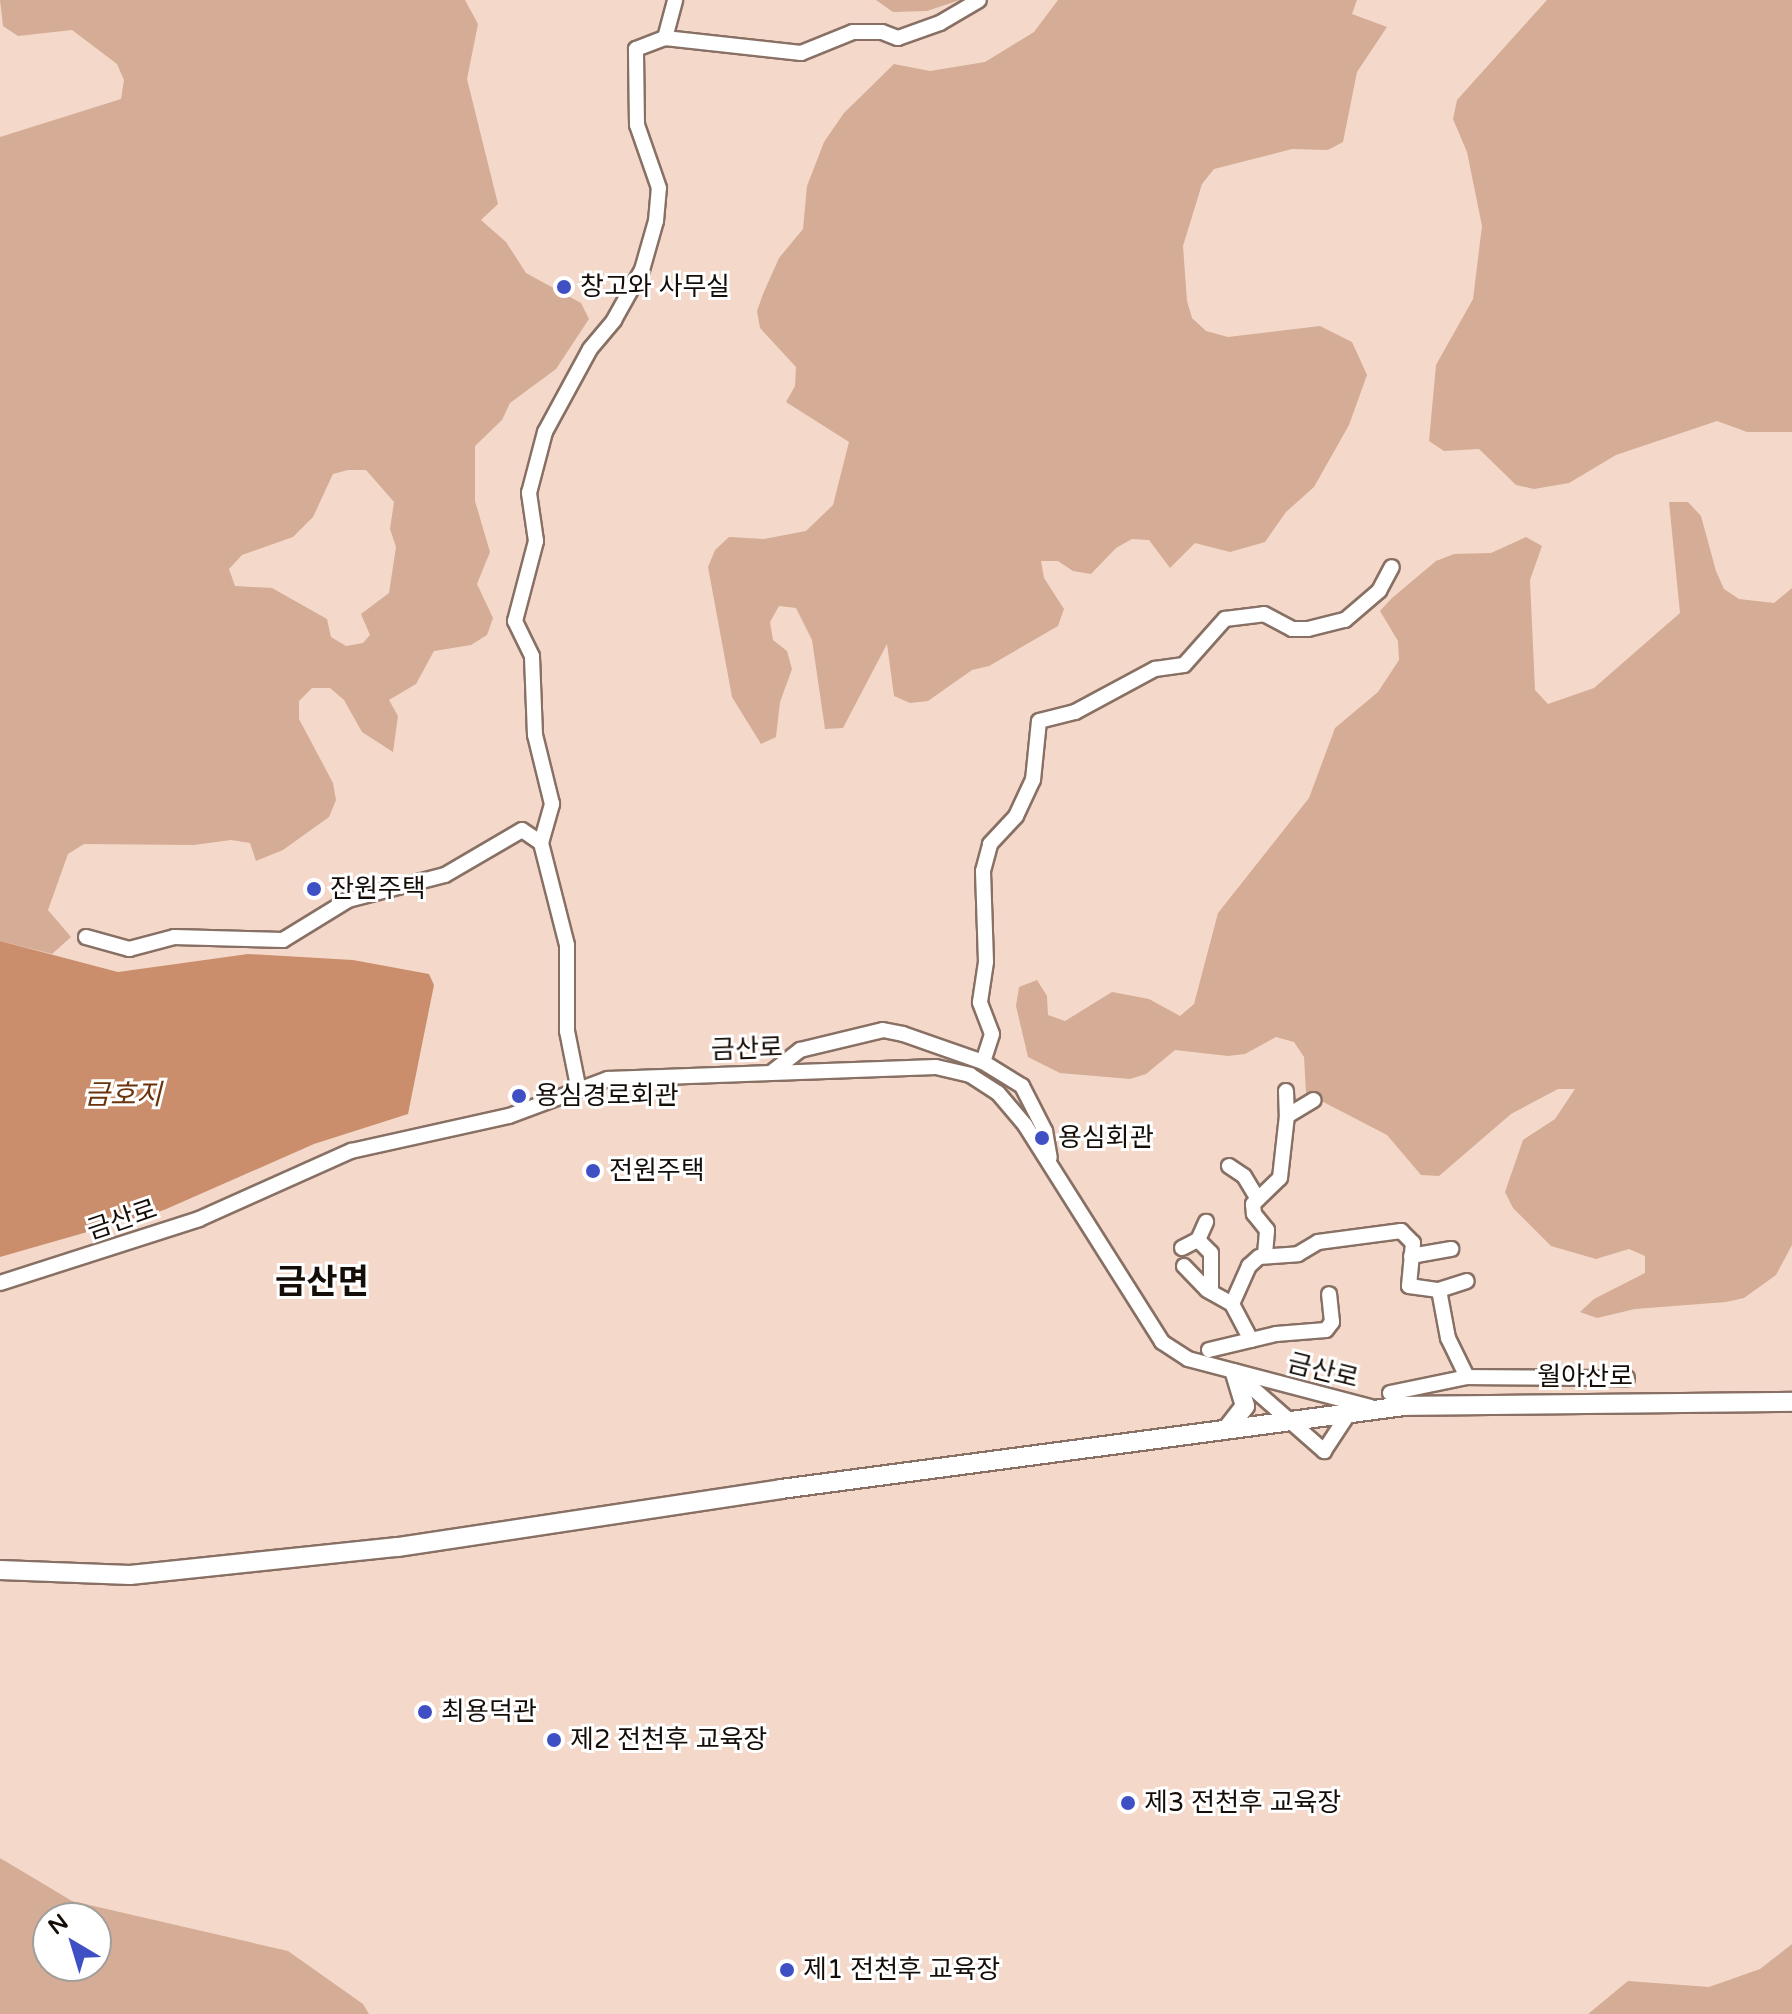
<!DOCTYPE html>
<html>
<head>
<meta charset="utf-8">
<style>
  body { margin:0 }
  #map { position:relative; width:1792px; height:2014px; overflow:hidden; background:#f4d9ca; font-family:"Varela Round","Noto Sans KR",sans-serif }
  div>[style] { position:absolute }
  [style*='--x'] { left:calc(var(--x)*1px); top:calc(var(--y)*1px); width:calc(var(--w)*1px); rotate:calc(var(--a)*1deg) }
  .green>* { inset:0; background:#d5ac95 }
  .water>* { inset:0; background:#ca8e6d }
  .roads { filter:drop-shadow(2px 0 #887064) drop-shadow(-2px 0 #887064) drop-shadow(0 2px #887064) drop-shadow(0 -2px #887064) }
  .minor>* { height:14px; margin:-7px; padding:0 7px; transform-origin:7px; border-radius:7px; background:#fff }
  .major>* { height:18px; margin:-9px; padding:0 9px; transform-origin:9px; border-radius:9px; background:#fff }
  .dots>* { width:22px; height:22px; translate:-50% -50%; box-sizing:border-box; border:4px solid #fff; border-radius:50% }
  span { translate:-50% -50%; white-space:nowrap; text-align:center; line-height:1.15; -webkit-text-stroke:6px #fff; paint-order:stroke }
  .poi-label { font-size:26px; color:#150d08 }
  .left { translate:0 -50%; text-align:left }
  .street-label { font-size:26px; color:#150d08 }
  .water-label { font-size:28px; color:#6a330b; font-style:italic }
  .district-label { font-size:34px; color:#150d08; font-weight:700 }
  .north { position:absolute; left:32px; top:1902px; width:80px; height:80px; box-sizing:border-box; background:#fff; border:2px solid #a19e9c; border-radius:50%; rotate:322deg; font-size:22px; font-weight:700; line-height:32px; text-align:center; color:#150d08 }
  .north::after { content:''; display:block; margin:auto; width:28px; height:36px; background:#3f50c4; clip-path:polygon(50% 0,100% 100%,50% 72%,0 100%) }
</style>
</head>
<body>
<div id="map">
  <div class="green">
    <div style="clip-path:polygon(evenodd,0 0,465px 0,478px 24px,467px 79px,498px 204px,481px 220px,506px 242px,526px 273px,581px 303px,589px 319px,556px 369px,510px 403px,502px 420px,475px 446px,475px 501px,490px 552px,477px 584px,493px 618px,487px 635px,471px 645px,434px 651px,416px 684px,389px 700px,398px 716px,393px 752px,362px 732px,344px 700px,330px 688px,312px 688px,299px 701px,299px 719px,333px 783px,336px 800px,329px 817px,283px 850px,256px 861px,250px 843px,231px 840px,194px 845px,84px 844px,68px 854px,48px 910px,71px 937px,52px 954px,0 941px,0 137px,121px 99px,124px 80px,117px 64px,72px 30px,18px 36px,3px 26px,0 0,348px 470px,366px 470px,394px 502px,390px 529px,396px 547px,389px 593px,361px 614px,370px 635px,363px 643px,346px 646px,331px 637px,327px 619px,272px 588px,235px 586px,229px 569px,242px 555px,293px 537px,313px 517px,333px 474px,348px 470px)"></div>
    <div style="clip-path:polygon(876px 0,960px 0,927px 11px,893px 12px)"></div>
    <div style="clip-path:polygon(1058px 0,1357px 0,1352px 14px,1387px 27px,1357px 72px,1343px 142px,1328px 150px,1292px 149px,1214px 169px,1202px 184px,1183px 246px,1187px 301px,1192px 318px,1206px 331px,1228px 337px,1320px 326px,1352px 342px,1367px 375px,1349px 425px,1314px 487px,1286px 512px,1265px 542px,1230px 552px,1195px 543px,1170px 568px,1149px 540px,1132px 539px,1116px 548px,1091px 574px,1073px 571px,1058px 561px,1041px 561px,1044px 578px,1064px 609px,1058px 626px,989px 666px,972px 670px,928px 701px,910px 703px,894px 696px,887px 644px,843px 728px,825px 729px,812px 640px,796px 608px,779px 606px,770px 622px,773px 640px,787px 651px,792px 669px,780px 702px,776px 737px,761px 744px,732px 697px,708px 567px,715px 550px,729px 537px,764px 539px,806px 531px,833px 505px,849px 442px,786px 402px,795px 386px,796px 367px,760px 328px,757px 311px,763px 294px,779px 258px,803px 229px,807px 186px,824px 142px,844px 113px,894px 64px,930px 71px,985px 62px,1034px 32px)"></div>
    <div style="clip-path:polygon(1547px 0,1792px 0,1792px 432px,1747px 432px,1717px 421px,1616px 455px,1569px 483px,1534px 489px,1516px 485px,1479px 449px,1444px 451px,1429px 441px,1436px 365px,1473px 299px,1482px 226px,1467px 152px,1453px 119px,1457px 100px)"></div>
    <div style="clip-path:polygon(1669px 502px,1688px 502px,1701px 516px,1716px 571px,1724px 589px,1739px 599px,1774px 603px,1792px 588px,1792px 1245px,1776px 1275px,1744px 1298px,1726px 1302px,1635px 1309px,1597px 1318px,1580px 1312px,1594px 1299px,1645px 1273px,1645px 1256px,1629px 1249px,1596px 1259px,1551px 1246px,1513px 1208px,1505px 1192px,1523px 1140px,1555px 1119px,1575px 1089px,1558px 1089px,1511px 1114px,1439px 1176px,1421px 1175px,1387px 1135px,1306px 1093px,1304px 1057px,1294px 1042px,1276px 1037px,1245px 1054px,1228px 1056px,1175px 1050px,1146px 1074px,1130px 1079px,1060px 1073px,1028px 1057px,1016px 1006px,1019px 987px,1037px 980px,1047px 996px,1048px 1015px,1065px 1021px,1112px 992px,1149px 999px,1180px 1016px,1194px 1004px,1218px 913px,1309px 798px,1335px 728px,1378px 692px,1399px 660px,1398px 641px,1380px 611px,1392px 598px,1436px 561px,1454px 554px,1491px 553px,1526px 537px,1542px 546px,1530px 580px,1535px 690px,1548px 704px,1594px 688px,1680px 613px)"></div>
    <div style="clip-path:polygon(evenodd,0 1858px,72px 1901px,288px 1951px,363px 2004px,369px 2014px,0 2014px,0 1858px,48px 1918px,96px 1918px,96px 1966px,48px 1966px,48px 1918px)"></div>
    <div style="clip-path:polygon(1792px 1944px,1792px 2014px,1588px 2014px,1628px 1981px,1709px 1987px,1760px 1969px)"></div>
  </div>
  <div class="water">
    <div style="clip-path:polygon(0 941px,118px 972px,248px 954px,353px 960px,429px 974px,434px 985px,408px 1114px,314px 1144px,164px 1210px,0 1257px)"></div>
  </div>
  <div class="roads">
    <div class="minor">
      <div style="--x:665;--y:38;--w:39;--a:-75"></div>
      <div style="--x:541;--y:843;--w:41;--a:-74.2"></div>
      <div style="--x:552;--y:804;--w:71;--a:-103.8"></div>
      <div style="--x:535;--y:735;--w:79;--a:-92.2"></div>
      <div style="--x:532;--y:656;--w:39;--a:-116"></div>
      <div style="--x:515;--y:621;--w:83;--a:-75.3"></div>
      <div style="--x:536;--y:541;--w:49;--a:-98.3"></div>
      <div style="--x:529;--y:493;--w:63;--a:-75.3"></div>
      <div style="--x:545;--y:432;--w:94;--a:-61.5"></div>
      <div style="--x:590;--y:349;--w:38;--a:-50"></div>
      <div style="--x:614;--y:320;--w:57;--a:-60.8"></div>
      <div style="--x:642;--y:270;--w:51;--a:-74.1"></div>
      <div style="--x:656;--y:221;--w:33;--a:-85"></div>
      <div style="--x:659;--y:188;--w:67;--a:-109.2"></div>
      <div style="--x:637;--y:125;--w:76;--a:-90.8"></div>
      <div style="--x:636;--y:49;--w:31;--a:-21"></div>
      <div style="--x:665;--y:38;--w:137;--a:6.3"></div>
      <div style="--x:801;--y:53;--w:56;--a:-22"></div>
      <div style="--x:853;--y:32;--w:29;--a:0"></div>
      <div style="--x:882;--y:32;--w:17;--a:21"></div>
      <div style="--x:898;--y:38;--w:45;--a:-19.7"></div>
      <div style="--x:940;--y:23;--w:45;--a:-30.5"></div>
      <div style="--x:86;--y:937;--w:45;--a:15.6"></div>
      <div style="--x:129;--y:949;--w:47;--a:-14.9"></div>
      <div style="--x:174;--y:937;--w:109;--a:1.6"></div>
      <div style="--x:283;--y:940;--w:76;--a:-31.6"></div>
      <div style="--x:348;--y:900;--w:100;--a:-14.5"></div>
      <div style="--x:445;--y:875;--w:89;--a:-30.3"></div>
      <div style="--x:522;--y:830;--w:23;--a:34"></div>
      <div style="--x:541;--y:843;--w:105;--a:75.7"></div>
      <div style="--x:567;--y:945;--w:86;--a:90"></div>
      <div style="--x:567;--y:1031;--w:56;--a:78.7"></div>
      <div style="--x:983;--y:1062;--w:29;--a:-72"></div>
      <div style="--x:992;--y:1034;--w:34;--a:-111"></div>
      <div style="--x:980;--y:1002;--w:40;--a:-81.5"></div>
      <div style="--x:986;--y:962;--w:91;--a:-91.9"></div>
      <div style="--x:983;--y:871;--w:28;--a:-75"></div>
      <div style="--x:990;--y:844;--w:38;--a:-47"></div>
      <div style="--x:1016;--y:816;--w:40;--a:-65"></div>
      <div style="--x:1033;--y:780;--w:59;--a:-84.2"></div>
      <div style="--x:1039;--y:721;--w:37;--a:-14"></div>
      <div style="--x:1075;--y:712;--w:91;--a:-28.3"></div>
      <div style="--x:1155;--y:669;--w:29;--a:-8"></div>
      <div style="--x:1184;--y:665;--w:62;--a:-48.3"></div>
      <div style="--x:1225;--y:619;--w:39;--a:-7"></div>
      <div style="--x:1264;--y:614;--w:32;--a:28"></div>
      <div style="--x:1292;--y:629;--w:16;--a:0"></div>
      <div style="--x:1308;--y:629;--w:38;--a:-14"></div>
      <div style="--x:1345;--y:620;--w:45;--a:-40.5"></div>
      <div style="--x:1379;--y:591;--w:27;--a:-62"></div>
      <div style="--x:772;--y:1072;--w:36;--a:-38"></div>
      <div style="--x:800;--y:1050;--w:85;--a:-13.5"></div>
      <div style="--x:883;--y:1030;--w:20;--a:11"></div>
      <div style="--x:903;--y:1034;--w:85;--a:19.3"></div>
      <div style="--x:983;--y:1062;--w:46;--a:31.6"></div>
      <div style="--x:1022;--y:1086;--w:51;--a:62.9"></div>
      <div style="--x:1045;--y:1131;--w:27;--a:80"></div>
      <div style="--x:1286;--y:1091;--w:25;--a:88"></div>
      <div style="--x:1229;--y:1166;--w:18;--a:34"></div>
      <div style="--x:1244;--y:1176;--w:27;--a:59"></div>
      <div style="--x:1198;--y:1240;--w:20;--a:-66"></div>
      <div style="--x:1182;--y:1248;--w:18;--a:-27"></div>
      <div style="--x:1198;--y:1240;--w:18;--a:45"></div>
      <div style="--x:1211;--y:1253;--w:39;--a:90"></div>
      <div style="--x:1265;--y:1254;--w:24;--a:-85"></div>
      <div style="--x:1267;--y:1230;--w:21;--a:-129"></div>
      <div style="--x:1254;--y:1214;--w:10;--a:-96"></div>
      <div style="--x:1253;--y:1204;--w:37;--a:-44"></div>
      <div style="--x:1280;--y:1178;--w:62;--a:-83.6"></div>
      <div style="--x:1287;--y:1116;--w:31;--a:-31"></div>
      <div style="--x:1411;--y:1256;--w:41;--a:-9.9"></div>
      <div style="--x:1184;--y:1266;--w:33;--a:46"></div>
      <div style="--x:1207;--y:1290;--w:29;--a:29"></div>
      <div style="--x:0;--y:1283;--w:209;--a:-17.8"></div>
      <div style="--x:199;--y:1219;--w:167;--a:-24.1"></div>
      <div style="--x:351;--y:1151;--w:162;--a:-12.5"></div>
      <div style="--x:509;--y:1116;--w:106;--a:-20.5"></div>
      <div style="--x:608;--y:1079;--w:328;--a:-2.1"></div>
      <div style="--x:936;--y:1067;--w:35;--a:13"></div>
      <div style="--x:970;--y:1075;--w:33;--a:33"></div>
      <div style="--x:998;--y:1093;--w:42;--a:49.8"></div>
      <div style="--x:1025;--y:1125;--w:257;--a:57.7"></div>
      <div style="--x:1162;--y:1342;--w:31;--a:33"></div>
      <div style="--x:1188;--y:1359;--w:189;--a:14.7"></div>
      <div style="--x:1439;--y:1290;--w:29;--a:-18"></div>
      <div style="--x:1251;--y:1340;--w:41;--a:-117.8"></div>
      <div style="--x:1232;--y:1304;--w:42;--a:-65.9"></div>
      <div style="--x:1249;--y:1266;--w:13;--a:-42"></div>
      <div style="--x:1259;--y:1257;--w:39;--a:-4"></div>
      <div style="--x:1298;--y:1254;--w:23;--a:-31"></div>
      <div style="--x:1318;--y:1242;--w:84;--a:-7.5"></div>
      <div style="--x:1401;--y:1231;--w:17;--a:45"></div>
      <div style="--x:1413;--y:1243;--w:43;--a:95.3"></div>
      <div style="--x:1409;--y:1286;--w:30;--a:8"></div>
      <div style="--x:1439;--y:1290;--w:49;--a:79.4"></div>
      <div style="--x:1448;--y:1338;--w:43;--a:64"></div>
      <div style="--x:1209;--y:1350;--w:69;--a:-13.4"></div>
      <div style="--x:1276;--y:1334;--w:50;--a:-4.6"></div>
      <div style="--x:1326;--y:1330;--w:10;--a:-53"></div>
      <div style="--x:1332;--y:1322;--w:28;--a:-96"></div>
      <div style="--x:1241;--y:1378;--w:111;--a:41.3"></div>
      <div style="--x:1324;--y:1451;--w:45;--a:-56.7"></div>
      <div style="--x:1390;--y:1393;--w:79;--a:-11.7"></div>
      <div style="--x:1467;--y:1377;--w:160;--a:0.4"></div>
    </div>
    <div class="major">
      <div style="--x:1227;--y:1429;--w:29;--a:-52"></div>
      <div style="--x:1245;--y:1406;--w:34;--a:-107"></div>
      <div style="--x:0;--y:1570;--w:130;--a:2.2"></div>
      <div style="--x:130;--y:1575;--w:269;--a:-6"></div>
      <div style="--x:398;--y:1547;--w:387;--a:-8.6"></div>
      <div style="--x:781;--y:1489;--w:629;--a:-7.59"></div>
      <div style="--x:1404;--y:1406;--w:388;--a:-0.6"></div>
    </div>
  </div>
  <div class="dots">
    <div style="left:564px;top:287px;background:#3f50c4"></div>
    <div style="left:314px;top:889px;background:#3f50c4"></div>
    <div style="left:519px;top:1096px;background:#3f50c4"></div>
    <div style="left:1042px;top:1138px;background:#3f50c4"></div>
    <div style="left:593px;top:1171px;background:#3f50c4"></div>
    <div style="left:425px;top:1712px;background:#3f50c4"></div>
    <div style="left:554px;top:1740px;background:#3f50c4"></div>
    <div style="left:1128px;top:1803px;background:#3f50c4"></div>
    <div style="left:787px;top:1970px;background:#3f50c4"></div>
  </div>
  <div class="poi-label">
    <span class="left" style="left:580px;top:287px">창고와 사무실</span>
    <span class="left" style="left:330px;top:889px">잔원주택</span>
    <span class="left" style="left:535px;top:1096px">용심경로회관</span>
    <span class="left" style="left:1058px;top:1138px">용심회관</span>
    <span class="left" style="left:609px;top:1171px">전원주택</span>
    <span class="left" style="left:441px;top:1712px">최용덕관</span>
    <span class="left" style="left:570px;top:1740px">제2 전천후 교육장</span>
    <span class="left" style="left:1144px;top:1803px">제3 전천후 교육장</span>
    <span class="left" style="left:803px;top:1970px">제1 전천후 교육장</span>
  </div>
  <div class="street-label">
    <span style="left:747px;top:1049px;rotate:-2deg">금산로</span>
    <span style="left:122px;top:1220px;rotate:-19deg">금산로</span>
    <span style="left:1323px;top:1371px;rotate:14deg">금산로</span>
    <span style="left:1585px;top:1377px">월아산로</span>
  </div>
  <div class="water-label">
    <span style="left:123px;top:1095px">금호지</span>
  </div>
  <div class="district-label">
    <span style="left:322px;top:1283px">금산면</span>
  </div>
  <div class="north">N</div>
</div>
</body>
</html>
